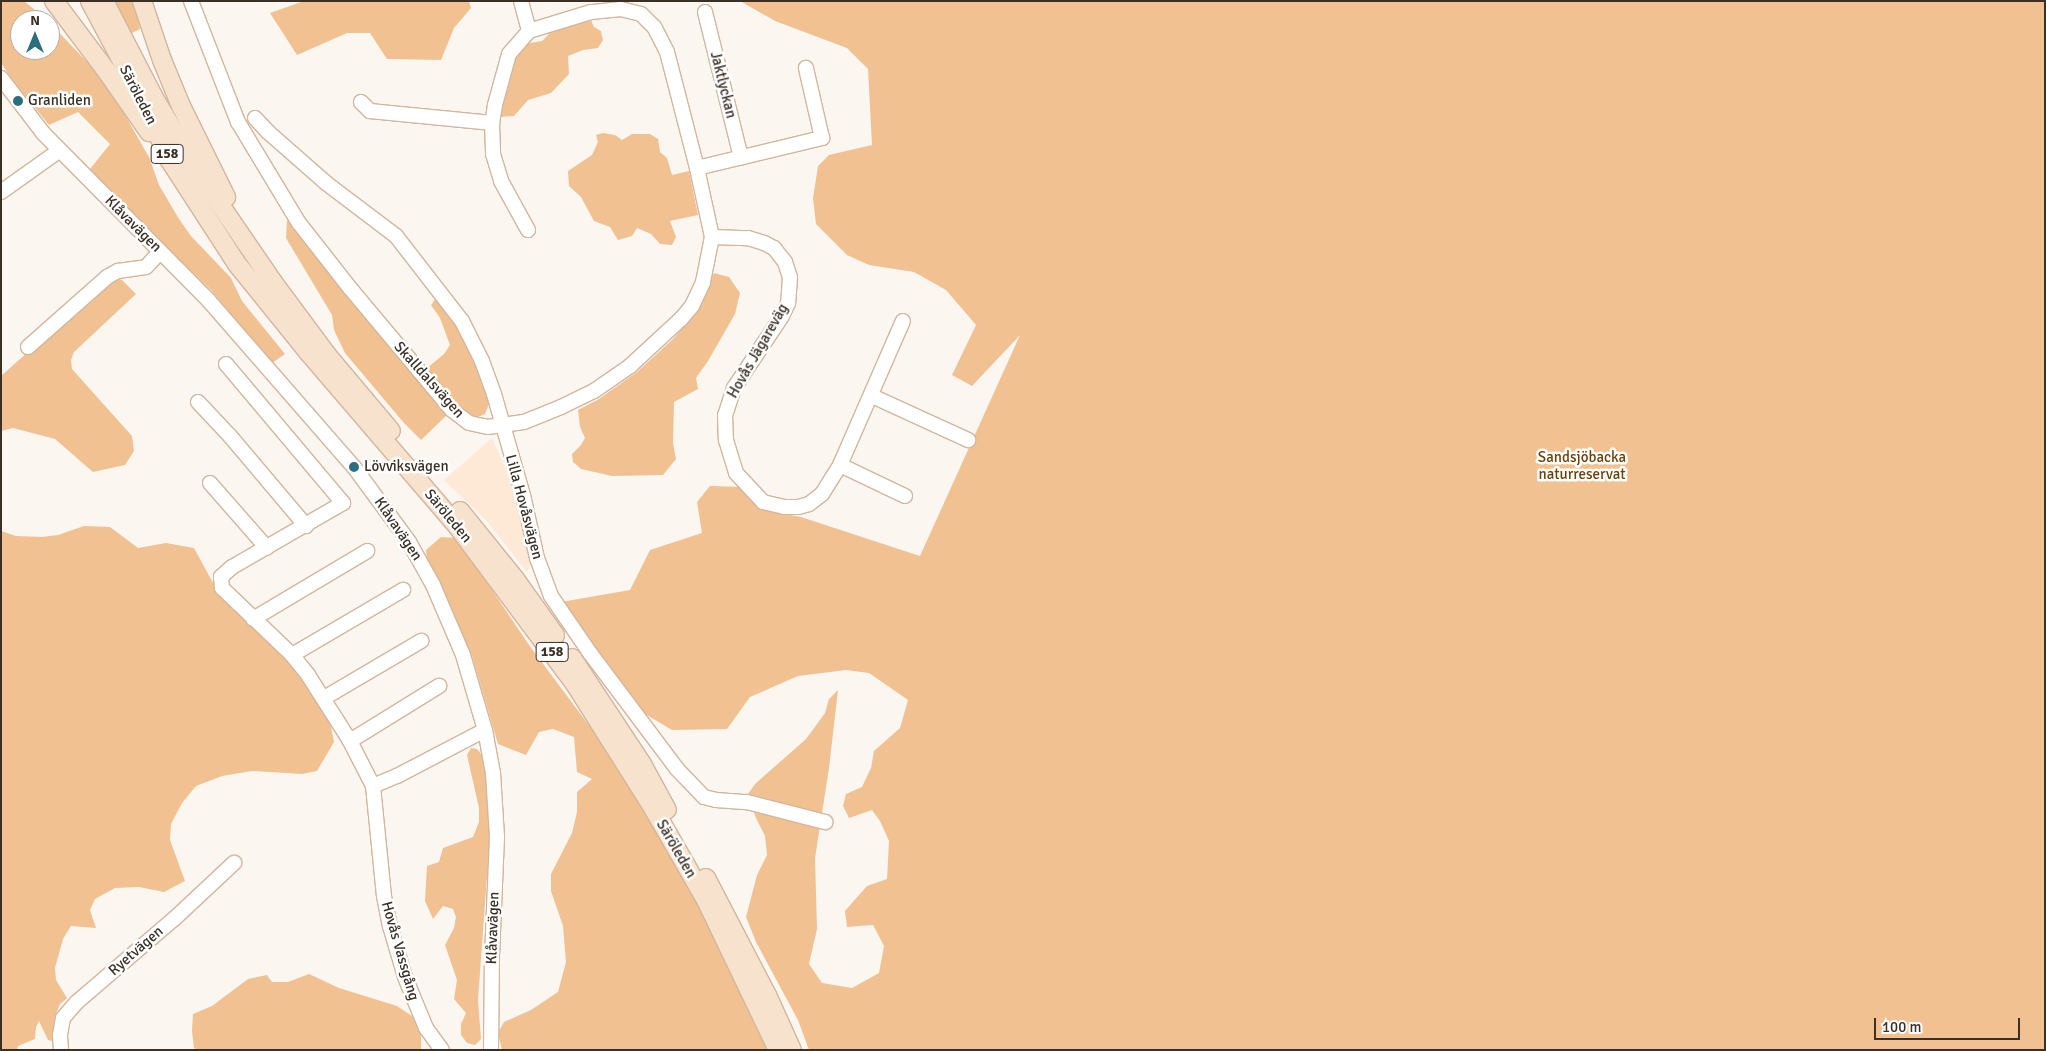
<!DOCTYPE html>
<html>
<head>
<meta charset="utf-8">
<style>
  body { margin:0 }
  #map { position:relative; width:2046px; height:1051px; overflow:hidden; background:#fbf6f0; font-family:Signika,sans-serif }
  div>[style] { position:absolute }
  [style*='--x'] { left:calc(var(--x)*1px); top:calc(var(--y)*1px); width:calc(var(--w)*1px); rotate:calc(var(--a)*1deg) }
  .built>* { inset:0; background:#fee9d6 }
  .green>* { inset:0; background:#f1c191 }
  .roads { filter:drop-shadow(1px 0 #d2b69d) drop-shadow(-1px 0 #d2b69d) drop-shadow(0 1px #d2b69d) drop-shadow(0 -1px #d2b69d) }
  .minor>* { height:14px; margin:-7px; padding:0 7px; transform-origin:7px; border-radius:7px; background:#fff }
  .major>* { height:18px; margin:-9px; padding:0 9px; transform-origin:9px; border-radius:9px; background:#f7e2cd }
  .dots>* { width:14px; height:14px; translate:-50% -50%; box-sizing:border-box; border:2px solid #fff; border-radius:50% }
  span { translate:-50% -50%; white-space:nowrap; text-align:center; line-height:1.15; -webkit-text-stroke:5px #fff; paint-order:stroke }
  .shield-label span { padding:1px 4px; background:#fff; border:1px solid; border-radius:4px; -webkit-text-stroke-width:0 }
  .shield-label { font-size:14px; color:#3b3026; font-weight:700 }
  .street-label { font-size:15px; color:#3b3026 }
  .poi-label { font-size:15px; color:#3b3026 }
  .left { translate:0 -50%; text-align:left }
  .park-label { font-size:15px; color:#6b4009 }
  .frame { position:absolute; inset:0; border:2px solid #3b3026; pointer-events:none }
  .north { position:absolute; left:10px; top:10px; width:50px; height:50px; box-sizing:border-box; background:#fff; border:1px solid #b1aca8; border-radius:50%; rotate:0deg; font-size:14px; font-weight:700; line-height:20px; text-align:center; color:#3b3026 }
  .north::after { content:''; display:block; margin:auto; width:18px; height:22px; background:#2b6f7f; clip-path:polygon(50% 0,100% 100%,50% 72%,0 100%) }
  .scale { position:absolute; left:1874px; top:1018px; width:146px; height:22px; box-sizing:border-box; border:2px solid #3b3026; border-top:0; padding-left:6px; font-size:15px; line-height:18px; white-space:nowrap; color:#3b3026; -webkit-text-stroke:4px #fff; paint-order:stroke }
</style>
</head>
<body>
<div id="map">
  <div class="built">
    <div style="clip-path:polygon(492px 438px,511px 482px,531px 554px,531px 564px,527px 572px,485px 519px,444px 480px)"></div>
  </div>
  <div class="green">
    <div style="clip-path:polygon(1px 1px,24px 1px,47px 20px,20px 20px,20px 50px,50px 50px,50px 23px,106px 82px,149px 157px,159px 185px,179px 219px,191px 236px,231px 278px,242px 301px,285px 354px,272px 363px,211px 290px,112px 194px,90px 169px,110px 144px,78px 112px,49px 125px,14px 82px,1px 63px)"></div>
    <div style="clip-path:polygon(112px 1px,134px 1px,140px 29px,128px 35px)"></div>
    <div style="clip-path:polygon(304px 1px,469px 1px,471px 8px,454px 28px,441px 60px,387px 59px,370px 33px,347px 33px,297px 55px,270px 13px)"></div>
    <div style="clip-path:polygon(740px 1px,2045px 1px,2045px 1050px,809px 1050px,798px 1020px,756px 942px,746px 917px,757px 875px,767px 855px,765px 836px,756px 818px,748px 794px,755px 784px,806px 739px,825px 713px,829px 699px,838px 690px,829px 768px,815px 858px,817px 929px,809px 964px,822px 983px,852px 988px,879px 973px,884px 946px,873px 925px,847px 927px,845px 911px,867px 886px,887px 879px,889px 841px,880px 821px,872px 810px,849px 818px,843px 806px,846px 794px,862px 787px,871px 768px,874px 751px,900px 728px,908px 700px,869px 673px,846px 670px,798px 676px,750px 697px,727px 729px,672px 730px,645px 714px,625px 693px,561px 602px,630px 590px,650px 550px,702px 533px,697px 502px,710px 486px,744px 487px,775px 512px,801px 517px,920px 556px,1020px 335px,972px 386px,952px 375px,976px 325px,946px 290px,914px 272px,869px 265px,847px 255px,816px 224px,813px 198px,818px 166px,829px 155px,872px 145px,868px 69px,847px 48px,775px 21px)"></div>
    <div style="clip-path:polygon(589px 16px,594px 27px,601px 31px,603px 40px,598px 48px,583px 50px,568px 56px,569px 74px,551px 93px,528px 100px,514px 116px,500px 117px,501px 105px,514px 57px,524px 44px,542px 41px,554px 29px)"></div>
    <div style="clip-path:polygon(603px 133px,615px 135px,622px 140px,632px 134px,650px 134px,658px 139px,660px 152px,667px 158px,672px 175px,689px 171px,698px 215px,670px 221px,676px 237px,672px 245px,660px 244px,651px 234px,637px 228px,632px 236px,618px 240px,610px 227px,594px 221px,581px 197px,569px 186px,568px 171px,592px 155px,598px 142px,596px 135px)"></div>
    <div style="clip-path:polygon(287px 220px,314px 251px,335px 282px,345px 290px,368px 316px,406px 367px,428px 389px,447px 415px,421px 440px,404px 423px,345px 353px,334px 330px,332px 315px,286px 238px)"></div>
    <div style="clip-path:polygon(714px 273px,729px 277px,740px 293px,735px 314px,708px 361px,696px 378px,698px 389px,674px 402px,673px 443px,676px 459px,663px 475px,612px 476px,581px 469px,573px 462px,572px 454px,581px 445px,585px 438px,580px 427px,578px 410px,599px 399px,637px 372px,672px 340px,698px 311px)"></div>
    <div style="clip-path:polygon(112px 277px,122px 280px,136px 294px,74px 352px,71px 360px,72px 369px,132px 436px,134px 451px,125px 465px,93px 472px,55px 439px,13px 428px,1px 431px,1px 376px)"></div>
    <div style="clip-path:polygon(437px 297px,452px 314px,470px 346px,489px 404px,485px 414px,475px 418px,469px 417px,451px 401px,426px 369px,444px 354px,450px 345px,440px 318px,431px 305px)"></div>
    <div style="clip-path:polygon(84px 526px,110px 527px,138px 548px,166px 543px,194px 548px,218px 592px,297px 670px,329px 717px,334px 742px,317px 771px,302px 774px,252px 771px,222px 776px,196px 786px,182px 803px,171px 824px,170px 840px,185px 881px,164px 892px,139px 887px,115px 888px,95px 899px,90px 910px,96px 928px,71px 926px,63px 939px,55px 968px,56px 980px,67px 998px,60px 1004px,55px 1016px,52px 1041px,48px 1040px,39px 1021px,36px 1027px,35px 1039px,18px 1046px,17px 1050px,1px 1050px,1px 531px,16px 536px,42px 537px,58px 535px)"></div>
    <div style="clip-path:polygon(441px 537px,457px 538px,529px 645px,632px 783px,721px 940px,722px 954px,770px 1050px,502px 1050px,498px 1033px,504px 1022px,531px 1010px,558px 992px,566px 962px,563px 926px,551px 891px,551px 874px,572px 833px,577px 812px,577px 792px,592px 779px,577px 772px,574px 737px,553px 729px,539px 732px,526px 755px,498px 744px,472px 656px,427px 562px,426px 550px)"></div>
    <div style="clip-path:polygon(471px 748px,477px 749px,482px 755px,488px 783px,491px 821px,478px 1000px,481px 1039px,475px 1045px,467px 1043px,461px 1035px,461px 1024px,466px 1013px,454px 999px,457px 980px,445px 945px,454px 928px,456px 917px,453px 909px,443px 906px,433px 919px,425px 901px,427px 866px,439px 862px,443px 848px,473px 837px,479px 822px,479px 808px,467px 755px)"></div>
    <div style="clip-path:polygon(309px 974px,339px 988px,397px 1006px,415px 1018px,421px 1035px,421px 1050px,197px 1050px,194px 1048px,192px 1031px,193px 1014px,212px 1006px,248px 979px,267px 975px,272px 982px,288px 982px)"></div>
  </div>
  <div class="roads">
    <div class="minor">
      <div style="--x:191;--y:1;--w:130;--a:68.8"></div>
      <div style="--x:238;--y:122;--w:118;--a:58.9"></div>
      <div style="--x:299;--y:223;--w:83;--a:51.9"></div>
      <div style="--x:350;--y:288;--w:159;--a:50.1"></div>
      <div style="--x:452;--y:410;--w:21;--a:37"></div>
      <div style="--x:469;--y:423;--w:19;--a:12"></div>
      <div style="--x:488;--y:427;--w:36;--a:-8"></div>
      <div style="--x:524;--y:422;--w:40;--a:-22"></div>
      <div style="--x:561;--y:407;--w:37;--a:-26"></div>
      <div style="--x:594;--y:391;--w:44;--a:-34.8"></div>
      <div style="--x:630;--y:366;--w:69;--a:-42.7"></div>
      <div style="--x:681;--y:319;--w:17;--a:-50"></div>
      <div style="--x:692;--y:306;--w:26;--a:-65"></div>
      <div style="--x:703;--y:282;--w:46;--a:-78.7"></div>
      <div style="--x:712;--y:237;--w:71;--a:-102.3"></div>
      <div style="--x:697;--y:168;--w:120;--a:-104.5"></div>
      <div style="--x:667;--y:52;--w:28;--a:-117"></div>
      <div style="--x:654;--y:27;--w:18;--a:-135"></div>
      <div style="--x:641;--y:14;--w:21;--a:-166"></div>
      <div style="--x:621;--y:9;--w:30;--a:174"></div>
      <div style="--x:591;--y:12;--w:65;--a:163"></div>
      <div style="--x:529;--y:31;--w:30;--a:131"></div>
      <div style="--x:509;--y:54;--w:53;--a:105.4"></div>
      <div style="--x:495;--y:105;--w:18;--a:99"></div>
      <div style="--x:492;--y:123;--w:31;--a:88"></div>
      <div style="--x:493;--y:154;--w:28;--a:73"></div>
      <div style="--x:501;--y:181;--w:56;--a:61.1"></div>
      <div style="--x:521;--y:1;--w:31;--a:75"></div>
      <div style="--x:705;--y:12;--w:150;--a:76.1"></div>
      <div style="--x:1;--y:78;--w:69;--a:52.6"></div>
      <div style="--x:43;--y:133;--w:236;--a:45.3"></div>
      <div style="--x:209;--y:301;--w:220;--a:48.9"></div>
      <div style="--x:354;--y:467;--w:93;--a:53.7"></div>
      <div style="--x:409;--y:542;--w:49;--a:60.8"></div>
      <div style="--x:433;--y:585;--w:76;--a:66.8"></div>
      <div style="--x:463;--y:655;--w:78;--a:73.7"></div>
      <div style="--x:485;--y:730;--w:44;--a:79.5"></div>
      <div style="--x:493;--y:773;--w:64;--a:86.4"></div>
      <div style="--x:497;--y:837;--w:117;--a:92.4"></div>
      <div style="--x:492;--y:954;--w:96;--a:90.6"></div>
      <div style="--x:361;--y:102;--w:13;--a:45"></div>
      <div style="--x:370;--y:111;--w:123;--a:5.6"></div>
      <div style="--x:255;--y:118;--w:19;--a:47"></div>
      <div style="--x:268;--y:132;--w:77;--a:41.3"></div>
      <div style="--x:326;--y:183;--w:88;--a:37.1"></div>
      <div style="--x:396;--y:236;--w:108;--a:52.2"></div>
      <div style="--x:462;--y:321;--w:45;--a:63.4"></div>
      <div style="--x:482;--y:361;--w:35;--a:70"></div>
      <div style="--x:494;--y:394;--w:105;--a:74"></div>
      <div style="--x:523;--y:495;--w:65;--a:77.5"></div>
      <div style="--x:537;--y:558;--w:40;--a:69.8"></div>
      <div style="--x:551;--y:596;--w:69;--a:55.6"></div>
      <div style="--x:590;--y:653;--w:145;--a:53.1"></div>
      <div style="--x:677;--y:769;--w:39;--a:46"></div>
      <div style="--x:704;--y:797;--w:12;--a:14"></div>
      <div style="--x:716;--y:800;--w:31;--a:4"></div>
      <div style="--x:747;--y:802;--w:81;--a:14.4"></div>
      <div style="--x:697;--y:168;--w:129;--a:-13.5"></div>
      <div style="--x:822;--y:138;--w:72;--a:-102.9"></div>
      <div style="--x:1;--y:192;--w:72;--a:-35.4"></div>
      <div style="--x:712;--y:237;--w:36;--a:2"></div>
      <div style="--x:748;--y:238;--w:17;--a:17"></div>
      <div style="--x:764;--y:243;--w:11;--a:27"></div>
      <div style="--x:774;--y:248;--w:18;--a:52"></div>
      <div style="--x:785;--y:262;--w:16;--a:72"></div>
      <div style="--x:790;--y:277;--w:26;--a:94"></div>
      <div style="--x:788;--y:303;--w:14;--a:115"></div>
      <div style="--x:782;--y:316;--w:87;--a:123.7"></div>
      <div style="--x:734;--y:388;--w:28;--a:108"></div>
      <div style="--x:725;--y:415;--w:25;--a:88"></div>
      <div style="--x:726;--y:440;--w:34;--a:73"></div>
      <div style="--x:736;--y:473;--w:40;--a:47"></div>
      <div style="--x:763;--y:502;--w:22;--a:13"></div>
      <div style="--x:784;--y:507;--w:14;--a:0"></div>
      <div style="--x:798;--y:507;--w:11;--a:-15"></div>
      <div style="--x:809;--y:504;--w:16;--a:-38"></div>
      <div style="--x:822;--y:494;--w:34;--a:-58"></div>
      <div style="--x:840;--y:465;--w:157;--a:-66.4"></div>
      <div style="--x:28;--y:347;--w:106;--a:-41.5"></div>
      <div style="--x:107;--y:277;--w:13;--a:-29"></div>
      <div style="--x:118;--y:271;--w:28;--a:-8"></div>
      <div style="--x:146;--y:267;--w:21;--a:-47"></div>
      <div style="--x:226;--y:364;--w:182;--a:49.9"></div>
      <div style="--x:343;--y:503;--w:128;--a:150"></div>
      <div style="--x:232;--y:567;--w:15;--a:138"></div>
      <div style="--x:221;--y:577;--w:11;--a:85"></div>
      <div style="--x:222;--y:588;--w:97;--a:43.7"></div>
      <div style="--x:292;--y:655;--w:26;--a:51"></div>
      <div style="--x:308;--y:675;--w:78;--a:57.5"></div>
      <div style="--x:350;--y:741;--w:51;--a:62.9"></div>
      <div style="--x:373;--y:786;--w:26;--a:-23"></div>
      <div style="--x:397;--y:776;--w:99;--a:-27.6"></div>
      <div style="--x:872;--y:396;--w:106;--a:24.6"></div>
      <div style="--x:198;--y:402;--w:47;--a:46.7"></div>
      <div style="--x:230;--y:436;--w:118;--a:49.8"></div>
      <div style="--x:840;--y:465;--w:72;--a:25.5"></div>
      <div style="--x:210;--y:483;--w:86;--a:48.8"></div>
      <div style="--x:253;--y:619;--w:133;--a:-30.8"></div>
      <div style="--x:292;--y:655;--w:129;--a:-30.4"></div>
      <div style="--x:324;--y:698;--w:113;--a:-30.4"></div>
      <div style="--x:350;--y:741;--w:105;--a:-31.7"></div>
      <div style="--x:373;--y:786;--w:111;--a:84.3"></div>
      <div style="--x:384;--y:896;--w:31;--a:79"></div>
      <div style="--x:390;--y:926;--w:53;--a:73.6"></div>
      <div style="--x:405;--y:977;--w:55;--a:67.6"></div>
      <div style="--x:426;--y:1028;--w:27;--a:54"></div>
      <div style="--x:61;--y:1050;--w:15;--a:-94"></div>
      <div style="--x:60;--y:1035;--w:17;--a:-80"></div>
      <div style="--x:63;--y:1018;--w:21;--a:-49"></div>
      <div style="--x:77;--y:1002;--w:129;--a:-40.6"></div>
      <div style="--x:175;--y:918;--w:81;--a:-43"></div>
    </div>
    <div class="major">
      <div style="--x:54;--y:1;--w:90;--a:53.1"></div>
      <div style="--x:108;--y:73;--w:72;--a:55.2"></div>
      <div style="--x:90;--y:1;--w:111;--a:62"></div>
      <div style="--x:142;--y:99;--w:66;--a:65.8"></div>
      <div style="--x:169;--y:159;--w:125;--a:57.1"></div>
      <div style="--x:237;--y:264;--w:113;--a:51.1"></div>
      <div style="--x:308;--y:352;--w:230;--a:49.4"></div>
      <div style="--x:458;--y:527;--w:196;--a:53.3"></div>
      <div style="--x:575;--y:684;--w:146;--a:57.8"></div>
      <div style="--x:653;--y:808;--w:108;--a:60.1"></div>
      <div style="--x:707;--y:902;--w:164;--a:64.4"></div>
      <div style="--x:104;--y:1;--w:107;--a:62.7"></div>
      <div style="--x:153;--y:96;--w:91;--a:59.5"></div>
      <div style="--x:199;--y:174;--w:131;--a:55.6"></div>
      <div style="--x:273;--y:282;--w:91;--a:53.5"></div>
      <div style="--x:327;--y:355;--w:99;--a:49.9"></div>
      <div style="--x:142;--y:1;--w:62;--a:71.3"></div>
      <div style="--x:162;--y:60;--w:50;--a:67.6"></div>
      <div style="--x:181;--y:106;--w:102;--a:63.7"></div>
      <div style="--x:460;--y:511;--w:87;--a:51"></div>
      <div style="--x:515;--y:579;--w:69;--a:54.5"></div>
      <div style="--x:572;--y:658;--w:127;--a:56.6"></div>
      <div style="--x:642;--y:764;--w:52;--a:61.5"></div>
      <div style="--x:706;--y:878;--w:132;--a:62.5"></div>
      <div style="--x:767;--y:995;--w:60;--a:65.6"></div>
    </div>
  </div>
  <div class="dots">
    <div style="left:18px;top:101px;background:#2b6f7f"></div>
    <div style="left:354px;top:467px;background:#2b6f7f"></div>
  </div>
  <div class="shield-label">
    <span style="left:167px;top:154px">158</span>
    <span style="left:552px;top:652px">158</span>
  </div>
  <div class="street-label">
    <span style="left:723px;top:85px;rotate:76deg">Jaktlyckan</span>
    <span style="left:138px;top:95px;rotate:63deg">Säröleden</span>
    <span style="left:133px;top:224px;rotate:45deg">Klåvavägen</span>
    <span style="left:758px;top:351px;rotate:-60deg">Hovås Jägareväg</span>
    <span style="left:429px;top:380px;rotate:48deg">Skalldalsvägen</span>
    <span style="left:524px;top:507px;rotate:75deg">Lilla Hovåsvägen</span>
    <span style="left:448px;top:516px;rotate:50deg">Säröleden</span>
    <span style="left:398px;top:529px;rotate:56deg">Klåvavägen</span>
    <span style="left:676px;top:849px;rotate:60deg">Säröleden</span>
    <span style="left:493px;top:928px;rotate:-88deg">Klåvavägen</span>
    <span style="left:136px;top:951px;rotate:-41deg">Ryetvägen</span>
    <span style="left:400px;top:951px;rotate:74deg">Hovås Vassgång</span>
  </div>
  <div class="poi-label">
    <span class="left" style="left:28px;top:101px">Granliden</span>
    <span class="left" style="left:364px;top:467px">Lövviksvägen</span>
  </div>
  <div class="park-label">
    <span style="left:1582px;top:466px">Sandsjöbacka<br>naturreservat</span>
  </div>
  <div class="frame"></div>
  <div class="north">N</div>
  <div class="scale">100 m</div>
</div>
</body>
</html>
